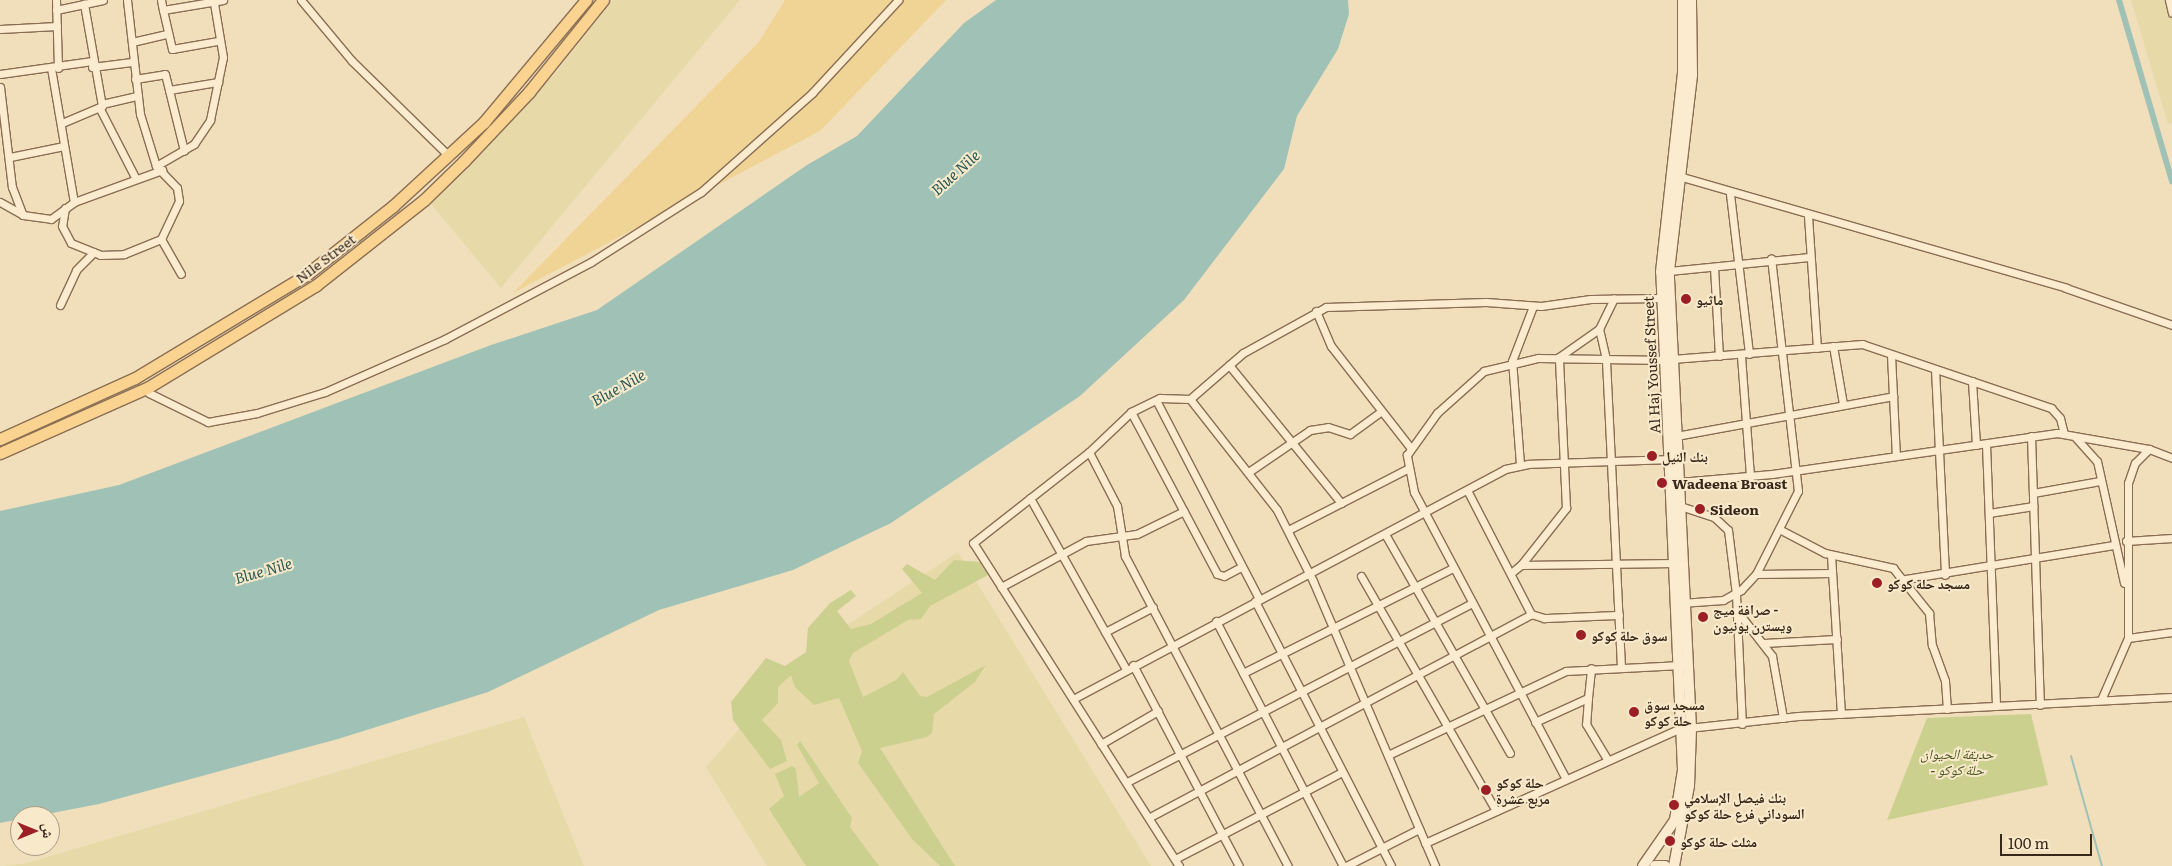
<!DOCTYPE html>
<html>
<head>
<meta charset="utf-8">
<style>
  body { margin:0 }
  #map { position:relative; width:2172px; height:866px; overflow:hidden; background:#f1dfbb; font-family:Literata,"Noto Naskh Arabic",serif }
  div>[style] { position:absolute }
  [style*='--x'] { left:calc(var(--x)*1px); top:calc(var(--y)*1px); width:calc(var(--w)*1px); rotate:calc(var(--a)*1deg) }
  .farmland>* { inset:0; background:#e7daa8 }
  .green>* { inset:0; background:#cbd08f }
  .sand>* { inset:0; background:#f0d495 }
  .water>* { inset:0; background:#a0c2b6 }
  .stream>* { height:2px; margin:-1px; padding:0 1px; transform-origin:1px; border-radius:1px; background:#a0c2b6 }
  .canal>* { height:6px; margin:-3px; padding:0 3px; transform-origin:3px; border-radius:3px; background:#a0c2b6 }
  .roads { filter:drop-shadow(1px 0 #8a6e54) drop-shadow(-1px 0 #8a6e54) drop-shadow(0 1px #8a6e54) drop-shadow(0 -1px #8a6e54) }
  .minor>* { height:7px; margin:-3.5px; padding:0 3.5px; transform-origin:3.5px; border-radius:3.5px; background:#fceccf }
  .secondary>* { height:10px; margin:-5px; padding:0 5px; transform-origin:5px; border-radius:5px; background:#fceccf }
  .primary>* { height:11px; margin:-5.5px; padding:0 5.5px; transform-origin:5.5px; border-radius:5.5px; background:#f9d38f }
  .dots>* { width:14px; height:14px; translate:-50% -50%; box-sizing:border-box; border:2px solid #f8e9cb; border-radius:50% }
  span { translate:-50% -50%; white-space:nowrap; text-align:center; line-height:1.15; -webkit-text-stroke:4px #f8e9cb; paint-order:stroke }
  .street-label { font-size:14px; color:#37271a }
  .poi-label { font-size:14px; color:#37271a; font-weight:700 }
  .left { translate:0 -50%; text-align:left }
  .park-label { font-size:14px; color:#4a561f; font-style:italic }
  .water-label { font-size:15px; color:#285953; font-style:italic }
  .north { position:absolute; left:10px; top:806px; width:50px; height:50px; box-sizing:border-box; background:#f8e9cb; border:1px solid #ab9b84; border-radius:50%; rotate:90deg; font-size:14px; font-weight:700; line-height:20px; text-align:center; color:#37271a }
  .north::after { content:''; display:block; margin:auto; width:18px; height:22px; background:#9d1f26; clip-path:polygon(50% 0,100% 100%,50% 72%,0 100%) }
  .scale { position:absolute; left:2000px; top:834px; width:92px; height:22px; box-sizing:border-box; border:2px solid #37271a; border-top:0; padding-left:6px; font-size:15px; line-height:18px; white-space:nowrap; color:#37271a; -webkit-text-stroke:4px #f8e9cb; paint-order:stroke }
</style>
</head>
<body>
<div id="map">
  <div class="farmland">
    <div style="clip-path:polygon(613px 0,740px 0,501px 288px,431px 204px,553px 76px)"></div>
    <div style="clip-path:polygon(2131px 0,2172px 0,2172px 123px,2168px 124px)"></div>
    <div style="clip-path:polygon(958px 552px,1151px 866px,767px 866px,706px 767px,806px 652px)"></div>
    <div style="clip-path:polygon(524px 717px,584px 866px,4px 866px,27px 863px)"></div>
  </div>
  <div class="green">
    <div style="clip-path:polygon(954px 560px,980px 562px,988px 575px,930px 606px,921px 619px,908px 620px,853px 653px,849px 661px,863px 697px,896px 680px,903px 672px,920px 696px,927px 697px,986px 665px,975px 682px,934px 714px,932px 733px,927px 737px,880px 748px,955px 866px,940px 866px,912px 839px,858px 763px,862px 751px,839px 698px,814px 705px,795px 687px,791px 675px,778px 687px,778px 703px,762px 720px,781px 740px,787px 761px,770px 769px,733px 720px,731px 702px,766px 658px,785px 666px,806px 652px,808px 628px,830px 603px,851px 590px,856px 596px,837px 611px,851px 629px,871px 624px,922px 593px,902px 569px,907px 564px,935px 580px)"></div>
    <div style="clip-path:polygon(2031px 714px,2048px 785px,1887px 820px,1927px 718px)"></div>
    <div style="clip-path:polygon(800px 741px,852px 818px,850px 827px,879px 866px,806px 866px,769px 809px,784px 796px,775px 774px,792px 766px,796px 769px,799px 797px,819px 783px,797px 745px)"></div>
  </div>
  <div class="sand">
    <div style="clip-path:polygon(785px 0,946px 0,820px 131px,513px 293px,758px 43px)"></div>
  </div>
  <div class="water">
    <div style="clip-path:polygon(996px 0,1348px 0,1349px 14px,1338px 49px,1297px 116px,1284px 169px,1184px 300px,1080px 396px,891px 523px,793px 570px,659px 610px,488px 692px,338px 739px,99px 804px,0 823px,0 511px,119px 485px,491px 345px,597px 310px,807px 165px,857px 136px,964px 23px)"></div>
  </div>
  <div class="stream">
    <div style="--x:1019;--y:622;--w:40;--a:57.1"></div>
    <div style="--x:2071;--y:756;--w:114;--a:74.3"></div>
  </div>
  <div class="canal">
    <div style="--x:2119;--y:0;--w:189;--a:73.7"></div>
  </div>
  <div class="roads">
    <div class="minor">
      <div style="--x:56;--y:0;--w:68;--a:88.3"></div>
      <div style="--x:127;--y:0;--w:115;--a:83.5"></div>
      <div style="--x:140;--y:114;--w:54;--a:72.9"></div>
      <div style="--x:156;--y:166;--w:30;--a:46"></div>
      <div style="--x:177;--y:188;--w:13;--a:81"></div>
      <div style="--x:179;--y:201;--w:42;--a:115.3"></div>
      <div style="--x:161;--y:239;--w:40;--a:60.3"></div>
      <div style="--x:161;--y:0;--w:10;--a:79"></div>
      <div style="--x:163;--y:10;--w:61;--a:-9.5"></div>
      <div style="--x:301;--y:0;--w:80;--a:50.1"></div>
      <div style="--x:352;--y:61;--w:134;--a:44.4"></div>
      <div style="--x:2169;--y:0;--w:13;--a:77"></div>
      <div style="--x:56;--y:10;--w:48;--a:-12"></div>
      <div style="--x:163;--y:10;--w:40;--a:77"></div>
      <div style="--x:172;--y:49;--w:47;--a:-9.9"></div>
      <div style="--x:0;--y:29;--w:57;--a:-3"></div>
      <div style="--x:132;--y:42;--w:37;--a:-13"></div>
      <div style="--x:92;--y:67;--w:40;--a:-7.1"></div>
      <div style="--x:51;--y:68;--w:136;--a:80.3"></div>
      <div style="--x:0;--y:74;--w:93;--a:-8"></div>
      <div style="--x:135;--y:79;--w:30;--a:-9"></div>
      <div style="--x:165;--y:74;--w:79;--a:76.1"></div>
      <div style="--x:0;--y:87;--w:101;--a:83.2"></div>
      <div style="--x:12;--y:187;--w:30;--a:69"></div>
      <div style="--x:169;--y:90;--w:50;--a:-9.3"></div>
      <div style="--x:102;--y:104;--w:37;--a:-13"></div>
      <div style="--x:100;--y:109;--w:76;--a:62.8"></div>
      <div style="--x:62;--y:123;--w:43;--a:-23"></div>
      <div style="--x:102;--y:106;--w:104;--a:-100"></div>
      <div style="--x:10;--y:157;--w:55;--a:-11.5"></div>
      <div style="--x:156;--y:166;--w:44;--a:-30.1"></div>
      <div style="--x:194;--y:144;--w:29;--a:-56"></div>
      <div style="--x:210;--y:120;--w:64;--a:-78.3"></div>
      <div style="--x:223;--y:57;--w:55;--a:-99.5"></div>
      <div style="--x:1679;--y:176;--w:403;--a:16.1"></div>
      <div style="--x:2066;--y:288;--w:112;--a:19.2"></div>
      <div style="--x:1730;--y:194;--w:161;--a:83.2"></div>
      <div style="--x:0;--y:202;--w:26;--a:29"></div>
      <div style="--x:23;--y:215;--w:28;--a:8"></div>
      <div style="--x:51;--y:219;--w:29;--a:-36"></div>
      <div style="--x:74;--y:202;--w:94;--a:-20"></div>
      <div style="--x:65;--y:208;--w:18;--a:99"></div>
      <div style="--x:62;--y:226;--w:19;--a:62"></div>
      <div style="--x:71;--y:243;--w:31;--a:22"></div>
      <div style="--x:100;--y:255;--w:24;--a:-2"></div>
      <div style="--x:124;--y:254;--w:40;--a:-22"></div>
      <div style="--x:1808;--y:216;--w:132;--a:86.1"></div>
      <div style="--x:1714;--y:267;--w:89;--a:86.8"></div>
      <div style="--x:1669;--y:271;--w:141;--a:-5.7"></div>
      <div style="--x:60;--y:305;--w:38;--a:-65"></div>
      <div style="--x:76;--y:270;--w:25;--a:-45"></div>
      <div style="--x:1316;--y:311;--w:38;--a:67"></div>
      <div style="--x:1331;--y:346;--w:128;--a:52"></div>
      <div style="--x:1833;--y:346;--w:59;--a:80.2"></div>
      <div style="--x:1891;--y:355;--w:101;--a:87.2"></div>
      <div style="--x:1741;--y:356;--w:121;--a:85.7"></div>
      <div style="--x:1672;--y:359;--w:191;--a:-4.5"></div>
      <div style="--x:1862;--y:344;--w:200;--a:18.7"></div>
      <div style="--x:2051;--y:408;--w:13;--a:48"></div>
      <div style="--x:2060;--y:418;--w:16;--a:76"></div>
      <div style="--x:1229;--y:365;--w:178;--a:50.9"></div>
      <div style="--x:1341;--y:503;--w:59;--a:153"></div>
      <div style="--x:1935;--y:369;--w:206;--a:87.2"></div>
      <div style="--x:1972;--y:381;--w:64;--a:86.4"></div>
      <div style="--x:147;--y:388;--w:5;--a:68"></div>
      <div style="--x:149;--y:393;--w:66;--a:26.2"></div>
      <div style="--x:208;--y:422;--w:50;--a:-10.4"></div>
      <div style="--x:257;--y:413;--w:71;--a:-17.2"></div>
      <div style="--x:325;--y:392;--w:131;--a:-23.8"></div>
      <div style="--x:445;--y:339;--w:165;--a:-27.8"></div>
      <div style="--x:591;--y:262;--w:130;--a:-32.5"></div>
      <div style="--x:701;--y:192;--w:149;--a:-41.7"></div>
      <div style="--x:812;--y:93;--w:127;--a:-47.2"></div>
      <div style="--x:1190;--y:399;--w:141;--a:51.9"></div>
      <div style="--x:1277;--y:510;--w:80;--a:63.1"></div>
      <div style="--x:1313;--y:581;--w:310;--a:66.8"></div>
      <div style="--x:1156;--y:400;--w:224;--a:62.6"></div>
      <div style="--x:1131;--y:412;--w:183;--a:62"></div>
      <div style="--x:1217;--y:574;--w:7;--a:16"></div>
      <div style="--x:1224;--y:576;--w:19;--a:-28"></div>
      <div style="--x:1676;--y:436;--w:221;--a:-10.4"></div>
      <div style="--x:2031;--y:436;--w:269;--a:88.1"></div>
      <div style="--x:2076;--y:438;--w:31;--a:48"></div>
      <div style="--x:2097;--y:461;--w:125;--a:77.5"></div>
      <div style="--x:1986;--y:444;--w:262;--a:87.8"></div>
      <div style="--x:1089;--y:452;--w:61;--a:62.6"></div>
      <div style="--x:1117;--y:506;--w:51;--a:80.9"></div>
      <div style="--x:1125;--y:556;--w:350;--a:62.3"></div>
      <div style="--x:1520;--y:464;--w:103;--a:-94.4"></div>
      <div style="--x:1512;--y:361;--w:59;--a:-69.1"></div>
      <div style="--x:1250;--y:471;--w:73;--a:-34.3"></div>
      <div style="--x:1310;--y:430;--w:18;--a:-9"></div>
      <div style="--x:1328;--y:427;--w:23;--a:18"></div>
      <div style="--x:1350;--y:434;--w:37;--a:-36"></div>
      <div style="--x:1679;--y:482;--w:93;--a:-4.9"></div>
      <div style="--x:1772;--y:474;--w:288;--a:-8.2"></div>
      <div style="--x:2057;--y:433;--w:93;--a:9.9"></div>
      <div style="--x:2149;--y:449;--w:25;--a:21"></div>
      <div style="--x:1467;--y:490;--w:140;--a:62.7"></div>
      <div style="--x:2033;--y:493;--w:68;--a:-10.2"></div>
      <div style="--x:1030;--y:498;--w:196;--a:60.7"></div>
      <div style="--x:1341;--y:503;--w:74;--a:-27.3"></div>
      <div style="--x:1680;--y:506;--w:36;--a:18"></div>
      <div style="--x:1714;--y:517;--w:19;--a:43"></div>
      <div style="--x:1728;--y:530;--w:64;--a:82.9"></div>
      <div style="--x:1736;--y:594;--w:130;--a:87.4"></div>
      <div style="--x:1989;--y:513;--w:45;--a:-9"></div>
      <div style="--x:1779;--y:529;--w:52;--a:27.6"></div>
      <div style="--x:1825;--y:553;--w:70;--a:12.4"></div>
      <div style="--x:1893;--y:568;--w:58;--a:51.3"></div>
      <div style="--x:1929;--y:613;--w:32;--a:85"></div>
      <div style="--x:1932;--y:645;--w:38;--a:70"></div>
      <div style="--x:1945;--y:681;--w:28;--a:86"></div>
      <div style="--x:1385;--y:534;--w:252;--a:60.3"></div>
      <div style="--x:2126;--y:541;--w:46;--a:-3.7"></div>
      <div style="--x:1831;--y:555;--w:159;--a:86.4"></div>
      <div style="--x:1521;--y:565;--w:73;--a:-51.7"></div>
      <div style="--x:1566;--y:508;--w:151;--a:-92.7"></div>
      <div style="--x:1559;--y:357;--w:49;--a:-35"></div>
      <div style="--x:1511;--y:573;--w:13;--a:-39"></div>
      <div style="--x:1521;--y:565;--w:155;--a:-0.7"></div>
      <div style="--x:1756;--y:574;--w:76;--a:-0.8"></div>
      <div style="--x:1361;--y:576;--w:271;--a:60.1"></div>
      <div style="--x:1900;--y:580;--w:216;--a:-9.3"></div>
      <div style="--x:1001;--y:587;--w:97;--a:-28.4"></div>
      <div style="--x:1086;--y:541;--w:51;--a:-7.8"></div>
      <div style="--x:1137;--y:534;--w:52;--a:-26.1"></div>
      <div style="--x:1255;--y:601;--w:298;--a:62.8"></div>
      <div style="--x:1681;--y:603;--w:42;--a:-4.1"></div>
      <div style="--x:1723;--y:600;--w:21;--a:-29"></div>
      <div style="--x:1741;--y:590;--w:22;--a:-47"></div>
      <div style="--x:1756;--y:574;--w:93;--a:-63.2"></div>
      <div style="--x:1798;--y:491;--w:234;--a:-96.6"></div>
      <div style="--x:1737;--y:611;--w:57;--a:52.1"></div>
      <div style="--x:1772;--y:656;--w:63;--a:79.9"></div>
      <div style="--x:1216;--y:621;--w:276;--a:62.6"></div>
      <div style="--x:1105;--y:632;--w:54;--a:-27.5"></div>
      <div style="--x:2128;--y:638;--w:44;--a:-7.8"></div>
      <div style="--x:1763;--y:643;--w:74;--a:-3.1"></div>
      <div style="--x:1133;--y:665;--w:227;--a:62.2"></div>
      <div style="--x:1621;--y:667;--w:308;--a:-92.8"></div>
      <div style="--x:1606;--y:359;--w:57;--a:1"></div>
      <div style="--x:1243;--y:673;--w:235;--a:-26.6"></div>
      <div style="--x:1588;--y:698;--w:26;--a:94"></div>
      <div style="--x:1586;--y:724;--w:41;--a:59"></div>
      <div style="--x:1073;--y:699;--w:489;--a:-28"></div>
      <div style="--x:1505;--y:469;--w:24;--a:-12"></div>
      <div style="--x:1528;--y:464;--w:141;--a:-2"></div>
      <div style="--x:2101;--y:700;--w:68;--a:-66.5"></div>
      <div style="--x:2128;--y:638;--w:155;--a:-90"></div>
      <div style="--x:2128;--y:483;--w:21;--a:-71"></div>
      <div style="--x:2135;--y:463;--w:20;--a:-45"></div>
      <div style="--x:1535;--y:722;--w:58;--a:-24.4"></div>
      <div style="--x:1588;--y:698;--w:30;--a:-84"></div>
      <div style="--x:1101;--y:744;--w:66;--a:-30.1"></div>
      <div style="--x:1388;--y:755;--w:197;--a:-25.3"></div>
      <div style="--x:1566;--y:671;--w:115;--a:-3"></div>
      <div style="--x:1566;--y:779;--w:325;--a:-117.9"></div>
      <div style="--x:1414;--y:492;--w:38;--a:-101"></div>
      <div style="--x:1407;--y:455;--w:52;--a:-54.5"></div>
      <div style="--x:1437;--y:413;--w:63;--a:-41.8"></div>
      <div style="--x:1484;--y:371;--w:56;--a:-13.5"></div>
      <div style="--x:1538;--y:358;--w:68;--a:0.8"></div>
      <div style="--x:1606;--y:359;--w:31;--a:-103"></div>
      <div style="--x:1599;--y:329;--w:34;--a:-64"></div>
      <div style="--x:1127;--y:782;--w:389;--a:-27.4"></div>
      <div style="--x:1150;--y:817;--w:432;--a:-28"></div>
      <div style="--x:1531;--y:614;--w:14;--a:17"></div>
      <div style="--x:1544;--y:618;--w:75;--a:-2.3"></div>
      <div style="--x:1425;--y:843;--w:278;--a:-24.2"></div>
      <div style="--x:1679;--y:729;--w:120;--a:-6.2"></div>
      <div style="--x:1798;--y:716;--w:374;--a:-2.9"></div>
      <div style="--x:1175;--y:859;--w:188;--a:-27.5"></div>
      <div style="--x:1179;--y:866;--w:383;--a:-122.5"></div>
      <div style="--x:973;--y:543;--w:147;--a:-38.1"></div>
      <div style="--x:1089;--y:452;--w:58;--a:-43.6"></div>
      <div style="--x:1131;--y:412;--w:32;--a:-26"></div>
      <div style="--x:1160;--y:398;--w:30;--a:2"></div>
      <div style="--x:1190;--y:399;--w:70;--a:-41"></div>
      <div style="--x:1243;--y:353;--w:95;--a:-29"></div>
      <div style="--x:1326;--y:307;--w:160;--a:-1.8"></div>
      <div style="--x:1486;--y:302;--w:55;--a:4.2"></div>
      <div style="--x:1541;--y:306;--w:50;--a:-8"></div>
      <div style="--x:1591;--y:299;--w:70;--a:-0.8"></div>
      <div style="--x:1346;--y:866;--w:82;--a:-26.9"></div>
    </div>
    <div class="secondary">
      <div style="--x:1643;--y:866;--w:56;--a:-55.2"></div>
      <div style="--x:1675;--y:820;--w:51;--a:-80.9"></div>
      <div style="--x:1683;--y:770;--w:498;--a:-92.5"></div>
      <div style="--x:1661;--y:272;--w:200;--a:-83.7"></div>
      <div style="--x:1683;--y:73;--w:73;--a:-90"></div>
      <div style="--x:1655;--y:866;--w:10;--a:0"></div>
      <div style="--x:1674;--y:866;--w:81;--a:-79.4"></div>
      <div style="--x:1689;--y:786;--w:58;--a:-88"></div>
      <div style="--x:1691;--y:728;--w:458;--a:-92.8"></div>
      <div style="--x:1669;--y:271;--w:197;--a:-83.3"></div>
      <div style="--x:1692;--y:75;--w:75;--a:-90.8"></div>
    </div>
    <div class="primary">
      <div style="--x:0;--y:439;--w:148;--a:-24.3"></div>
      <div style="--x:135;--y:378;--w:200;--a:-31.1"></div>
      <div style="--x:306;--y:275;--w:111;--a:-38.4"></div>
      <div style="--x:393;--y:206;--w:124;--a:-42.7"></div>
      <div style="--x:484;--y:122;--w:159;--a:-50.1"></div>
      <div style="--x:0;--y:453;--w:161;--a:-23.9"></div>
      <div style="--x:147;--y:388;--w:197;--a:-31.3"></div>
      <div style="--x:315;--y:286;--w:139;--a:-38.3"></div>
      <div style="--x:424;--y:200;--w:56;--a:-44.3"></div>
      <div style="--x:464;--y:161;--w:95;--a:-46.7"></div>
      <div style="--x:529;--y:92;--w:118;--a:-51.2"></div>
    </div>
  </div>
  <div class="dots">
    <div style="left:1686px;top:299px;background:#9d1f26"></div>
    <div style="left:1652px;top:456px;background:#9d1f26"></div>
    <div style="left:1662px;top:483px;background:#9d1f26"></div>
    <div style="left:1700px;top:509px;background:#9d1f26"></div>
    <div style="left:1877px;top:583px;background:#9d1f26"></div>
    <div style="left:1703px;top:617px;background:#9d1f26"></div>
    <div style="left:1581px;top:635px;background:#9d1f26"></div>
    <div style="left:1634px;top:712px;background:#9d1f26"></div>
    <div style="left:1486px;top:790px;background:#9d1f26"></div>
    <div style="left:1674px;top:805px;background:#9d1f26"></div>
    <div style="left:1670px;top:841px;background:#9d1f26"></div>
  </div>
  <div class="street-label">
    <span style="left:325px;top:258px;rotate:-37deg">Nile Street</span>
    <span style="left:1651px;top:365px;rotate:-93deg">Al Haj Youssef Street</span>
  </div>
  <div class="poi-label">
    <span class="left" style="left:1696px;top:299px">ماثيو</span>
    <span class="left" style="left:1662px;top:456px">بنك النيل</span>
    <span class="left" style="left:1672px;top:483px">Wadeena Broast</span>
    <span class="left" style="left:1710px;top:509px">Sideon</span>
    <span class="left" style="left:1887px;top:583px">مسجد حلة كوكو</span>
    <span class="left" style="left:1713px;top:617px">صرافة ميج -<br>ويسترن يونيون</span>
    <span class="left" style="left:1591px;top:635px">سوق حلة كوكو</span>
    <span class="left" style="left:1644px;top:712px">مسجد سوق<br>حلة كوكو</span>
    <span class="left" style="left:1496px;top:790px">حلة كوكو<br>مربع عشرة</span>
    <span class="left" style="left:1684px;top:805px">بنك فيصل الإسلامي<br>السوداني فرع حلة كوكو</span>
    <span class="left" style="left:1680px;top:841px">مثلث حلة كوكو</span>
  </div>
  <div class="park-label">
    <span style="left:1957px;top:761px">حديقة الحيوان<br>- حلة كوكو</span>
  </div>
  <div class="water-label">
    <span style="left:955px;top:172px;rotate:-42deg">Blue Nile</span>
    <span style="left:618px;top:387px;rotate:-29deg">Blue Nile</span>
    <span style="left:263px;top:570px;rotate:-16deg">Blue Nile</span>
  </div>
  <div class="north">ش</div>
  <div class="scale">100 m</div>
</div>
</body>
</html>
